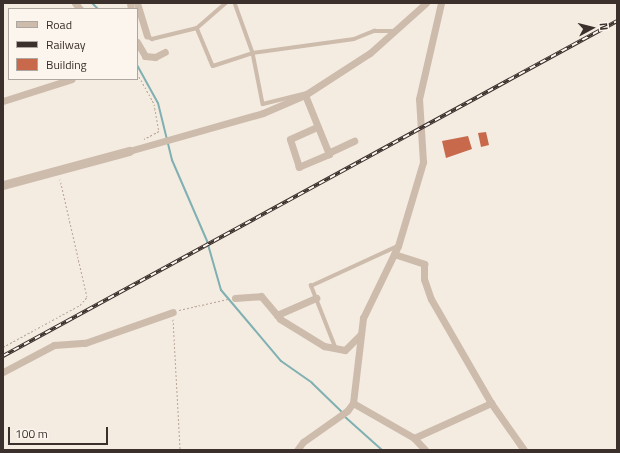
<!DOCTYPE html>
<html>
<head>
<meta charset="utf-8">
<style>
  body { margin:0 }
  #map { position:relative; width:620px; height:453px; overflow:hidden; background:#f4ebe1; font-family:"Titillium Web",sans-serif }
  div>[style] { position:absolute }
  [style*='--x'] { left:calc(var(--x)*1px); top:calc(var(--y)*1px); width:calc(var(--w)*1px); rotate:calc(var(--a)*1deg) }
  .stream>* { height:2px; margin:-1px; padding:0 1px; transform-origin:1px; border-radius:1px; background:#7fb0b2 }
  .building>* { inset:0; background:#c8694b }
  .path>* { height:1px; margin-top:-0.5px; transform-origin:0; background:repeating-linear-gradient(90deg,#b9a596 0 2px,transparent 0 4px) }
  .service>* { height:3.5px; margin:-1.75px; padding:0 1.75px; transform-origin:1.75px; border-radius:1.75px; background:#cdbbac }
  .minor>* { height:7px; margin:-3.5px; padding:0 3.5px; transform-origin:3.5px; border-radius:3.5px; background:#cdbbac }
  .tertiary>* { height:9px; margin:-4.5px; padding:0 4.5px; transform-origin:4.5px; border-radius:4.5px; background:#cdbbac }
  .rail>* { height:3.5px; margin-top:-1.75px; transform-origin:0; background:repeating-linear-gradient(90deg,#fbf5ee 0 6px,#3b302b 0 12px); box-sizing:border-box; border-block:1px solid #3b302b }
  span { translate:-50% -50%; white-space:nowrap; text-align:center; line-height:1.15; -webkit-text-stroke:4px #fbf5ee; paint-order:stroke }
  .frame { position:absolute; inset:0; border:4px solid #3b302b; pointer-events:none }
  .legend { position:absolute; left:8px; top:8px; width:130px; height:72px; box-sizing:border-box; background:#fbf5ee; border:1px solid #aea6a0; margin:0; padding:5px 7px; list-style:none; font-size:12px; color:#3b302b }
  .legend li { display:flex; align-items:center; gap:8px; height:20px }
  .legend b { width:20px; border:1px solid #aea6a0 }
  .north { position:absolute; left:572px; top:8px; width:40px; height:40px; -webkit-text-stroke:3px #fbf5ee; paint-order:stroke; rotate:83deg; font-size:11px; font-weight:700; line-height:16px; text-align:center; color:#3b302b }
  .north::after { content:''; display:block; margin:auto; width:14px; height:18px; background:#3b302b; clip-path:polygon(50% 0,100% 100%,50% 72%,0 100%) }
  .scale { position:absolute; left:8px; top:427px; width:100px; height:18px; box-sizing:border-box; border:2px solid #3b302b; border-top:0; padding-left:5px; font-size:12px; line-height:14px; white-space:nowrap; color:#3b302b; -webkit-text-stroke:3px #fbf5ee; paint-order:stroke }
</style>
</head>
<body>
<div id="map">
  <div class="stream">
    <div style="--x:92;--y:3;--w:8;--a:45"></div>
    <div style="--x:137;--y:65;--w:43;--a:61.1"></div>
    <div style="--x:158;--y:103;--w:59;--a:76.2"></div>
    <div style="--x:172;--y:160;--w:88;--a:66.6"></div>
    <div style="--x:207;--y:241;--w:51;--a:74.1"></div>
    <div style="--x:221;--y:290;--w:93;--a:49.8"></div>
    <div style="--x:281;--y:361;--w:38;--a:35"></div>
    <div style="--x:312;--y:383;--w:42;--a:44"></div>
    <div style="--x:344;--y:416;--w:51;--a:41.8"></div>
  </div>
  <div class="building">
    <div style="clip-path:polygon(486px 132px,489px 145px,481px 147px,478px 133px)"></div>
    <div style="clip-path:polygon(468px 136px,472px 149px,446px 158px,442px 141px)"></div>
  </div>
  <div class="path">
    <div style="--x:137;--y:73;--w:35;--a:61"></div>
    <div style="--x:154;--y:104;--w:27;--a:80"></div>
    <div style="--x:159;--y:131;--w:17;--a:152"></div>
    <div style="--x:179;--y:310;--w:50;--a:-12.7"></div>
    <div style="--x:173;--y:319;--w:131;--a:86.9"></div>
    <div style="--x:3;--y:347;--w:88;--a:-28.6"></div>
    <div style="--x:80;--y:305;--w:11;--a:-49"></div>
    <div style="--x:87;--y:297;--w:121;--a:-102.9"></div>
  </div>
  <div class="service">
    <div style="--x:235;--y:3;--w:53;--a:70.2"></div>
    <div style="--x:253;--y:53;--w:52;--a:78.9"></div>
    <div style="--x:263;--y:104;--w:45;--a:-14"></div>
    <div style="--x:197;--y:28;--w:38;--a:-41"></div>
    <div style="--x:147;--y:36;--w:6;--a:31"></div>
    <div style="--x:152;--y:39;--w:46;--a:-13.7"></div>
    <div style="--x:197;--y:28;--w:41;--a:67.2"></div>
    <div style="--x:213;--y:66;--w:42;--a:-18"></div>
    <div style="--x:253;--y:53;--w:102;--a:-7.9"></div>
    <div style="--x:354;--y:39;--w:22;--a:-22"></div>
    <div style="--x:374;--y:31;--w:20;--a:0"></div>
    <div style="--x:335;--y:347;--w:66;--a:-111.5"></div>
    <div style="--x:311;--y:286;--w:96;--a:-24.7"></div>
  </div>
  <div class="minor">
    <div style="--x:75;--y:3;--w:8;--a:50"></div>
    <div style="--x:130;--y:3;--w:6;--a:81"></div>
    <div style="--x:137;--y:3;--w:34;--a:73"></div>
    <div style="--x:137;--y:42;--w:16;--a:60"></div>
    <div style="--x:145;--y:56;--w:10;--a:6"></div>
    <div style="--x:155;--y:57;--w:11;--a:-27"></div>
    <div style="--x:305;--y:95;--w:64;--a:67.9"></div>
    <div style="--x:329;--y:154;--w:33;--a:157"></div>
    <div style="--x:299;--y:167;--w:29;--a:-108"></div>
    <div style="--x:290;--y:139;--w:30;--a:-24"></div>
    <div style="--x:3;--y:101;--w:72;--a:-17.7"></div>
    <div style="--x:129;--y:151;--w:139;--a:-15.8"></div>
    <div style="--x:263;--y:113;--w:46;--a:-23.2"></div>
    <div style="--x:305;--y:95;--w:77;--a:-32.9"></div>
    <div style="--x:370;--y:53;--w:75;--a:-41.8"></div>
    <div style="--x:328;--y:153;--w:29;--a:-25"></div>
    <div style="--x:394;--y:254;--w:32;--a:18"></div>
    <div style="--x:424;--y:264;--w:15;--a:90"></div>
    <div style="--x:424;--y:279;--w:21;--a:71"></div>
    <div style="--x:431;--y:299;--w:120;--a:60"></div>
    <div style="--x:491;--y:403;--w:57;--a:54.9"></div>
    <div style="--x:235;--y:298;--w:26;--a:-4"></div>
    <div style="--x:261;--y:296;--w:30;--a:50"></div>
    <div style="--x:280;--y:319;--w:52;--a:31.5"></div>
    <div style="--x:324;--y:346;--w:21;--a:11"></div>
    <div style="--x:345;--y:350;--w:21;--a:-45"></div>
    <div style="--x:277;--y:315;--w:43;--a:-23.6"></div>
    <div style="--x:3;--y:372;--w:58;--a:-27.9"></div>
    <div style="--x:54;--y:345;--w:31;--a:-4"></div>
    <div style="--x:85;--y:343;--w:93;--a:-19.4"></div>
    <div style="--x:353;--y:403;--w:70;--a:29.8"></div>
    <div style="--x:414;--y:438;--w:16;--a:47"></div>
    <div style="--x:414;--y:438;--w:85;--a:-24.4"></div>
    <div style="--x:297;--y:450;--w:10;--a:-53"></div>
    <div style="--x:303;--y:442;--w:54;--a:-35.2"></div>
    <div style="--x:347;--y:411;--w:10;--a:-53"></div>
    <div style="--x:353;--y:403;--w:86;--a:-83.3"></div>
    <div style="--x:363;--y:318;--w:80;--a:-64.1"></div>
    <div style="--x:398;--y:246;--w:88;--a:-73.4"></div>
    <div style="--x:423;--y:162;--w:63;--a:-93.6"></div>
    <div style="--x:419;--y:99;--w:98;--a:-77.1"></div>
  </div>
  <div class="tertiary">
    <div style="--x:3;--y:185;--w:131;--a:-15.1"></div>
  </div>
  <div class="rail">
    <div style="--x:3;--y:356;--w:699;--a:-28.62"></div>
  </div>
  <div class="frame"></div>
  <ul class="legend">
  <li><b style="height:5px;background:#cdbbac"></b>Road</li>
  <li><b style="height:5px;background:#3b302b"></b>Railway</li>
  <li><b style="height:11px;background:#c8694b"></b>Building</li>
  </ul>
  <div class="north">N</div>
  <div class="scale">100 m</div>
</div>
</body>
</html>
